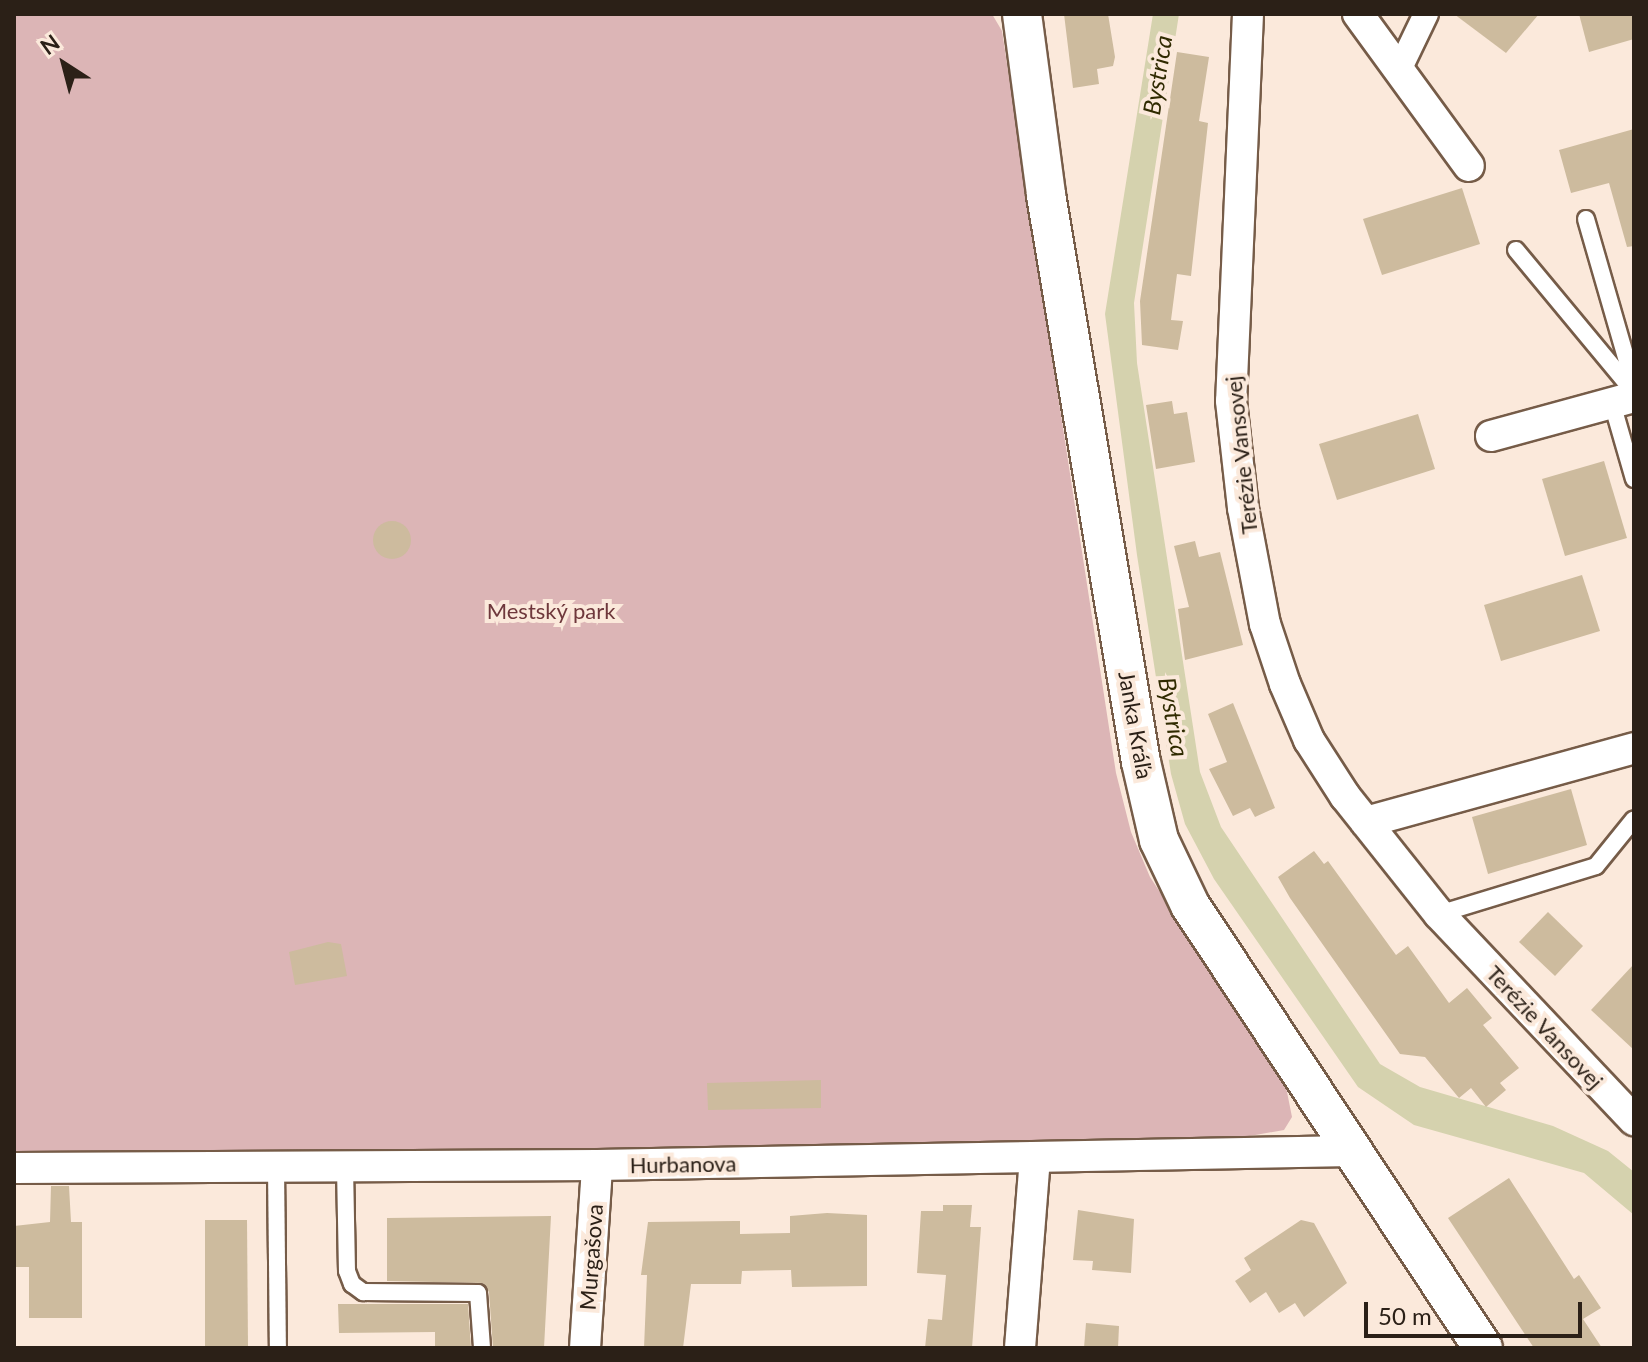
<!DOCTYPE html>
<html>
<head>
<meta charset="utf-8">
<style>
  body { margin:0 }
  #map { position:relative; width:1648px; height:1362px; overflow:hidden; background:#fbe9db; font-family:Lato,sans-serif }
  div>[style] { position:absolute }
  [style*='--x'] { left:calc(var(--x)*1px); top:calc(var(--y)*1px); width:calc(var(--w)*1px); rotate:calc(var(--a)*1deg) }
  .green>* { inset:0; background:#dcb5b6 }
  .water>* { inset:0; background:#d5d2ae }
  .building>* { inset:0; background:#cdbb9e }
  .round { border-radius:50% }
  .roads { filter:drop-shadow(2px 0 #765c48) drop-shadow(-2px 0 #765c48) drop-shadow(0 2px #765c48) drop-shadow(0 -2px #765c48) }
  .service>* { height:16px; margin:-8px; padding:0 8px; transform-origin:8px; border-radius:8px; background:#fff }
  .pedestrian>* { height:24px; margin:-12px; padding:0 12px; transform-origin:12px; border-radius:12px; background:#fff }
  .minor>* { height:30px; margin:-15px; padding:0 15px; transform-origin:15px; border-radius:15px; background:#fff }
  .tertiary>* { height:38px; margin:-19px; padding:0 19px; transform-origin:19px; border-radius:19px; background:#fff }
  span { translate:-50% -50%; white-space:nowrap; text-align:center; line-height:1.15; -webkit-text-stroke:8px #fbe9db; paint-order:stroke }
  .street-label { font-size:22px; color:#2b2017 }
  .park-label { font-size:22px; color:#6f383c }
  .water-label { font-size:24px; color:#2f2a00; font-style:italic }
  .frame { position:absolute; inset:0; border:16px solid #2b2017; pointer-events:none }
  .north { position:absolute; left:24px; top:24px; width:80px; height:80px; -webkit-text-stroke:6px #fbe9db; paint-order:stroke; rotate:324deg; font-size:22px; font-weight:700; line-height:32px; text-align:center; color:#2b2017 }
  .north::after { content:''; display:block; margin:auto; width:28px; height:36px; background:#2b2017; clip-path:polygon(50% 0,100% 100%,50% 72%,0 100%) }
  .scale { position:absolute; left:1364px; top:1302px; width:218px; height:36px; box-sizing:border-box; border:4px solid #2b2017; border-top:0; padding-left:10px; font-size:24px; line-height:28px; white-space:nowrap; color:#2b2017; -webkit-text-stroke:6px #fbe9db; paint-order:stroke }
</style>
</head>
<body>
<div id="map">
  <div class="green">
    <div style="clip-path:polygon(14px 14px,992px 14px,1002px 31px,1116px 773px,1131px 832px,1150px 877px,1285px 1082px,1292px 1117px,1284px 1130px,1244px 1137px,510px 1151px,14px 1154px)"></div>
  </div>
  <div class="water">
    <div style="clip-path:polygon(1153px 14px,1179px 14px,1134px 303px,1137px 363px,1200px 772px,1221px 827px,1380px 1064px,1420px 1087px,1553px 1126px,1608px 1151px,1634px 1172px,1634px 1215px,1584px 1173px,1414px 1125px,1358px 1087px,1214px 879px,1185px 824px,1171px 774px,1137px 555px,1105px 314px)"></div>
  </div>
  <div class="building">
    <div style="clip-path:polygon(1064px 14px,1108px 14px,1115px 57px,1113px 66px,1097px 69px,1099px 84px,1073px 88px)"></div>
    <div style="clip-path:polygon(1454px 14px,1539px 14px,1506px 53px)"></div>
    <div style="clip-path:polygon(1579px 14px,1634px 14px,1634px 39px,1589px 52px)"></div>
    <div style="clip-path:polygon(1177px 52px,1209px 57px,1199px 121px,1208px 123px,1191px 276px,1177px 274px,1171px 320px,1183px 321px,1178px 350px,1142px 345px,1140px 301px)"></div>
    <div style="clip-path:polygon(1634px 129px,1634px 246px,1627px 247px,1609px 183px,1571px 193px,1559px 150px)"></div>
    <div style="clip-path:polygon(1462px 188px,1480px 244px,1382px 275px,1363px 219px)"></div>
    <div style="clip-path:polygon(1172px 401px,1174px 414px,1187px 412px,1195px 462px,1156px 469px,1146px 405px)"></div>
    <div style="clip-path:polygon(1418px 414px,1435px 469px,1337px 500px,1319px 444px)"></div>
    <div style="clip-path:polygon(1604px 461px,1627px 538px,1565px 556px,1542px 479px)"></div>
    <div class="round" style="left:373px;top:521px;width:38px;height:38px"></div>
    <div style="clip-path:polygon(1195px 541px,1199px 557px,1220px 552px,1243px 645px,1185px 660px,1178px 609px,1189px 607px,1174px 546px)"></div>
    <div style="clip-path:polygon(1582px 575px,1600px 631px,1501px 661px,1484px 605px)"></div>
    <div style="clip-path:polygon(1233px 703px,1275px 808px,1255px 817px,1250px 808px,1233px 816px,1209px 769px,1227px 762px,1208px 714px)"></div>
    <div style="clip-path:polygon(1571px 789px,1587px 845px,1488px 874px,1472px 817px)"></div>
    <div style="clip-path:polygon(1314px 851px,1324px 864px,1328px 861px,1396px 955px,1408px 946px,1449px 1003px,1467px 988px,1492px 1018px,1483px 1025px,1519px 1068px,1500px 1083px,1506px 1090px,1486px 1107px,1471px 1088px,1459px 1098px,1425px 1057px,1400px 1054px,1290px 898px,1278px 877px)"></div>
    <div style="clip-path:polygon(1548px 912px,1583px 946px,1555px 976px,1519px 942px)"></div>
    <div style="clip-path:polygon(328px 942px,341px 944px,347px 976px,295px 985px,289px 952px)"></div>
    <div style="clip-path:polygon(1634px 964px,1634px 1050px,1591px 1010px)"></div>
    <div style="clip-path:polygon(821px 1080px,821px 1108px,708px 1110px,707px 1083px)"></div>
    <div style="clip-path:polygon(1509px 1178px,1574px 1279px,1579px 1275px,1601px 1308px,1583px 1319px,1602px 1348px,1534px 1348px,1448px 1218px)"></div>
    <div style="clip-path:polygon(51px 1186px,69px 1186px,71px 1222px,82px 1222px,82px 1318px,29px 1318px,29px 1267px,14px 1267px,14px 1226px,50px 1222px)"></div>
    <div style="clip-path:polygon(943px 1205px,972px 1205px,970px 1227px,981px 1227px,972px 1348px,925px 1348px,928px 1319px,942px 1320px,946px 1275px,917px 1273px,921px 1211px,943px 1211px)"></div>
    <div style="clip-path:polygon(1078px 1210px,1134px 1219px,1131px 1273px,1092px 1270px,1093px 1261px,1073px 1260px)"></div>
    <div style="clip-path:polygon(827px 1213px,867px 1215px,867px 1286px,792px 1287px,791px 1270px,742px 1271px,741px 1284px,691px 1284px,683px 1348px,644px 1348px,647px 1275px,641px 1275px,648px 1222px,735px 1221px,740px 1221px,740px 1234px,790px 1233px,790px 1216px)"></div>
    <div style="clip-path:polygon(551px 1216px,544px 1348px,493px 1348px,489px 1292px,483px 1283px,387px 1281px,387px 1218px)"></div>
    <div style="clip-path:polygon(205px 1220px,247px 1220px,248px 1348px,205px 1348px)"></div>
    <div style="clip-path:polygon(1301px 1220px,1314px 1223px,1347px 1283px,1304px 1317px,1295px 1303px,1279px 1313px,1266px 1292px,1250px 1303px,1235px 1281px,1251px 1270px,1244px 1258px)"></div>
    <div style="clip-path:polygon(338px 1304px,468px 1304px,471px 1348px,435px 1348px,435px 1332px,339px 1333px)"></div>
    <div style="clip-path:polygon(1086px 1323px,1119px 1326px,1118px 1348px,1084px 1348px)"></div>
  </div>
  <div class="roads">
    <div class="service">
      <div style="--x:1586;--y:219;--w:173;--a:73.9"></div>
      <div style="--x:1516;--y:250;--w:185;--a:50.3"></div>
      <div style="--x:1612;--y:403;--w:79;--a:73.9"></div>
      <div style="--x:1439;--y:914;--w:164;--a:-17"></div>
      <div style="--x:1596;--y:866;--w:60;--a:-51"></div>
      <div style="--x:276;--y:1167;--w:181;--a:89.4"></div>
      <div style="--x:345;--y:1167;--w:104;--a:88.9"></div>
      <div style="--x:347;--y:1271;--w:14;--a:69"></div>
      <div style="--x:352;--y:1284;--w:14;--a:36"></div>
      <div style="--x:363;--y:1292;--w:115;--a:0.5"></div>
      <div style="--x:478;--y:1293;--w:55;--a:85.8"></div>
    </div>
    <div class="pedestrian">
      <div style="--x:1399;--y:70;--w:62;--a:-64.3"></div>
    </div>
    <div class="minor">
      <div style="--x:1248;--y:14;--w:387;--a:92.5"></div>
      <div style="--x:1231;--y:401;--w:108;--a:83.6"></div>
      <div style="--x:1243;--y:508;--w:118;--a:79.3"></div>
      <div style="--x:1265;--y:624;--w:63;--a:71.6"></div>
      <div style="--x:1285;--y:684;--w:61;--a:66.8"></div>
      <div style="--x:1309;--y:740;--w:67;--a:57.3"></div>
      <div style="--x:1345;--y:796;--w:151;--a:51.5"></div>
      <div style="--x:1439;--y:914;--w:284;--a:46.6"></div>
      <div style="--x:1358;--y:14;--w:188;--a:53.9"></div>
      <div style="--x:1491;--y:436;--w:148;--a:-15.3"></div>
      <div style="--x:1366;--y:822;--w:278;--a:-15.4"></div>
      <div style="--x:14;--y:1168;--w:583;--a:-0.29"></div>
      <div style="--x:597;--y:1165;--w:755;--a:-1.06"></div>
      <div style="--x:585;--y:1348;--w:183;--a:-86.2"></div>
      <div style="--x:1020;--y:1348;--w:191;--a:-85.5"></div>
    </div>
    <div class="tertiary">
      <div style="--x:1022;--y:14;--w:183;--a:82.4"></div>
      <div style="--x:1046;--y:195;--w:575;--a:80.49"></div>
      <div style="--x:1141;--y:762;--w:80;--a:77"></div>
      <div style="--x:1159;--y:840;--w:72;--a:64.5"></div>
      <div style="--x:1190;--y:905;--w:531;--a:56.52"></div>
    </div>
  </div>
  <div class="street-label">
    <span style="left:1241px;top:455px;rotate:-96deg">Terézie Vansovej</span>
    <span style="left:1136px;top:725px;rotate:80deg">Janka Kráľa</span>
    <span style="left:1545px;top:1027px;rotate:47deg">Terézie Vansovej</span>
    <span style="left:683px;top:1164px;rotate:-1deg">Hurbanova</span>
    <span style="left:591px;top:1257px;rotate:-86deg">Murgašova</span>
  </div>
  <div class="park-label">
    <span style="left:551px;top:611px">Mestský park</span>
  </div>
  <div class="water-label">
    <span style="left:1157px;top:75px;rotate:-81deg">Bystrica</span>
    <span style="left:1174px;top:717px;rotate:80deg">Bystrica</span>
  </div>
  <div class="frame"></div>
  <div class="north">N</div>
  <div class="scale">50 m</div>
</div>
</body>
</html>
